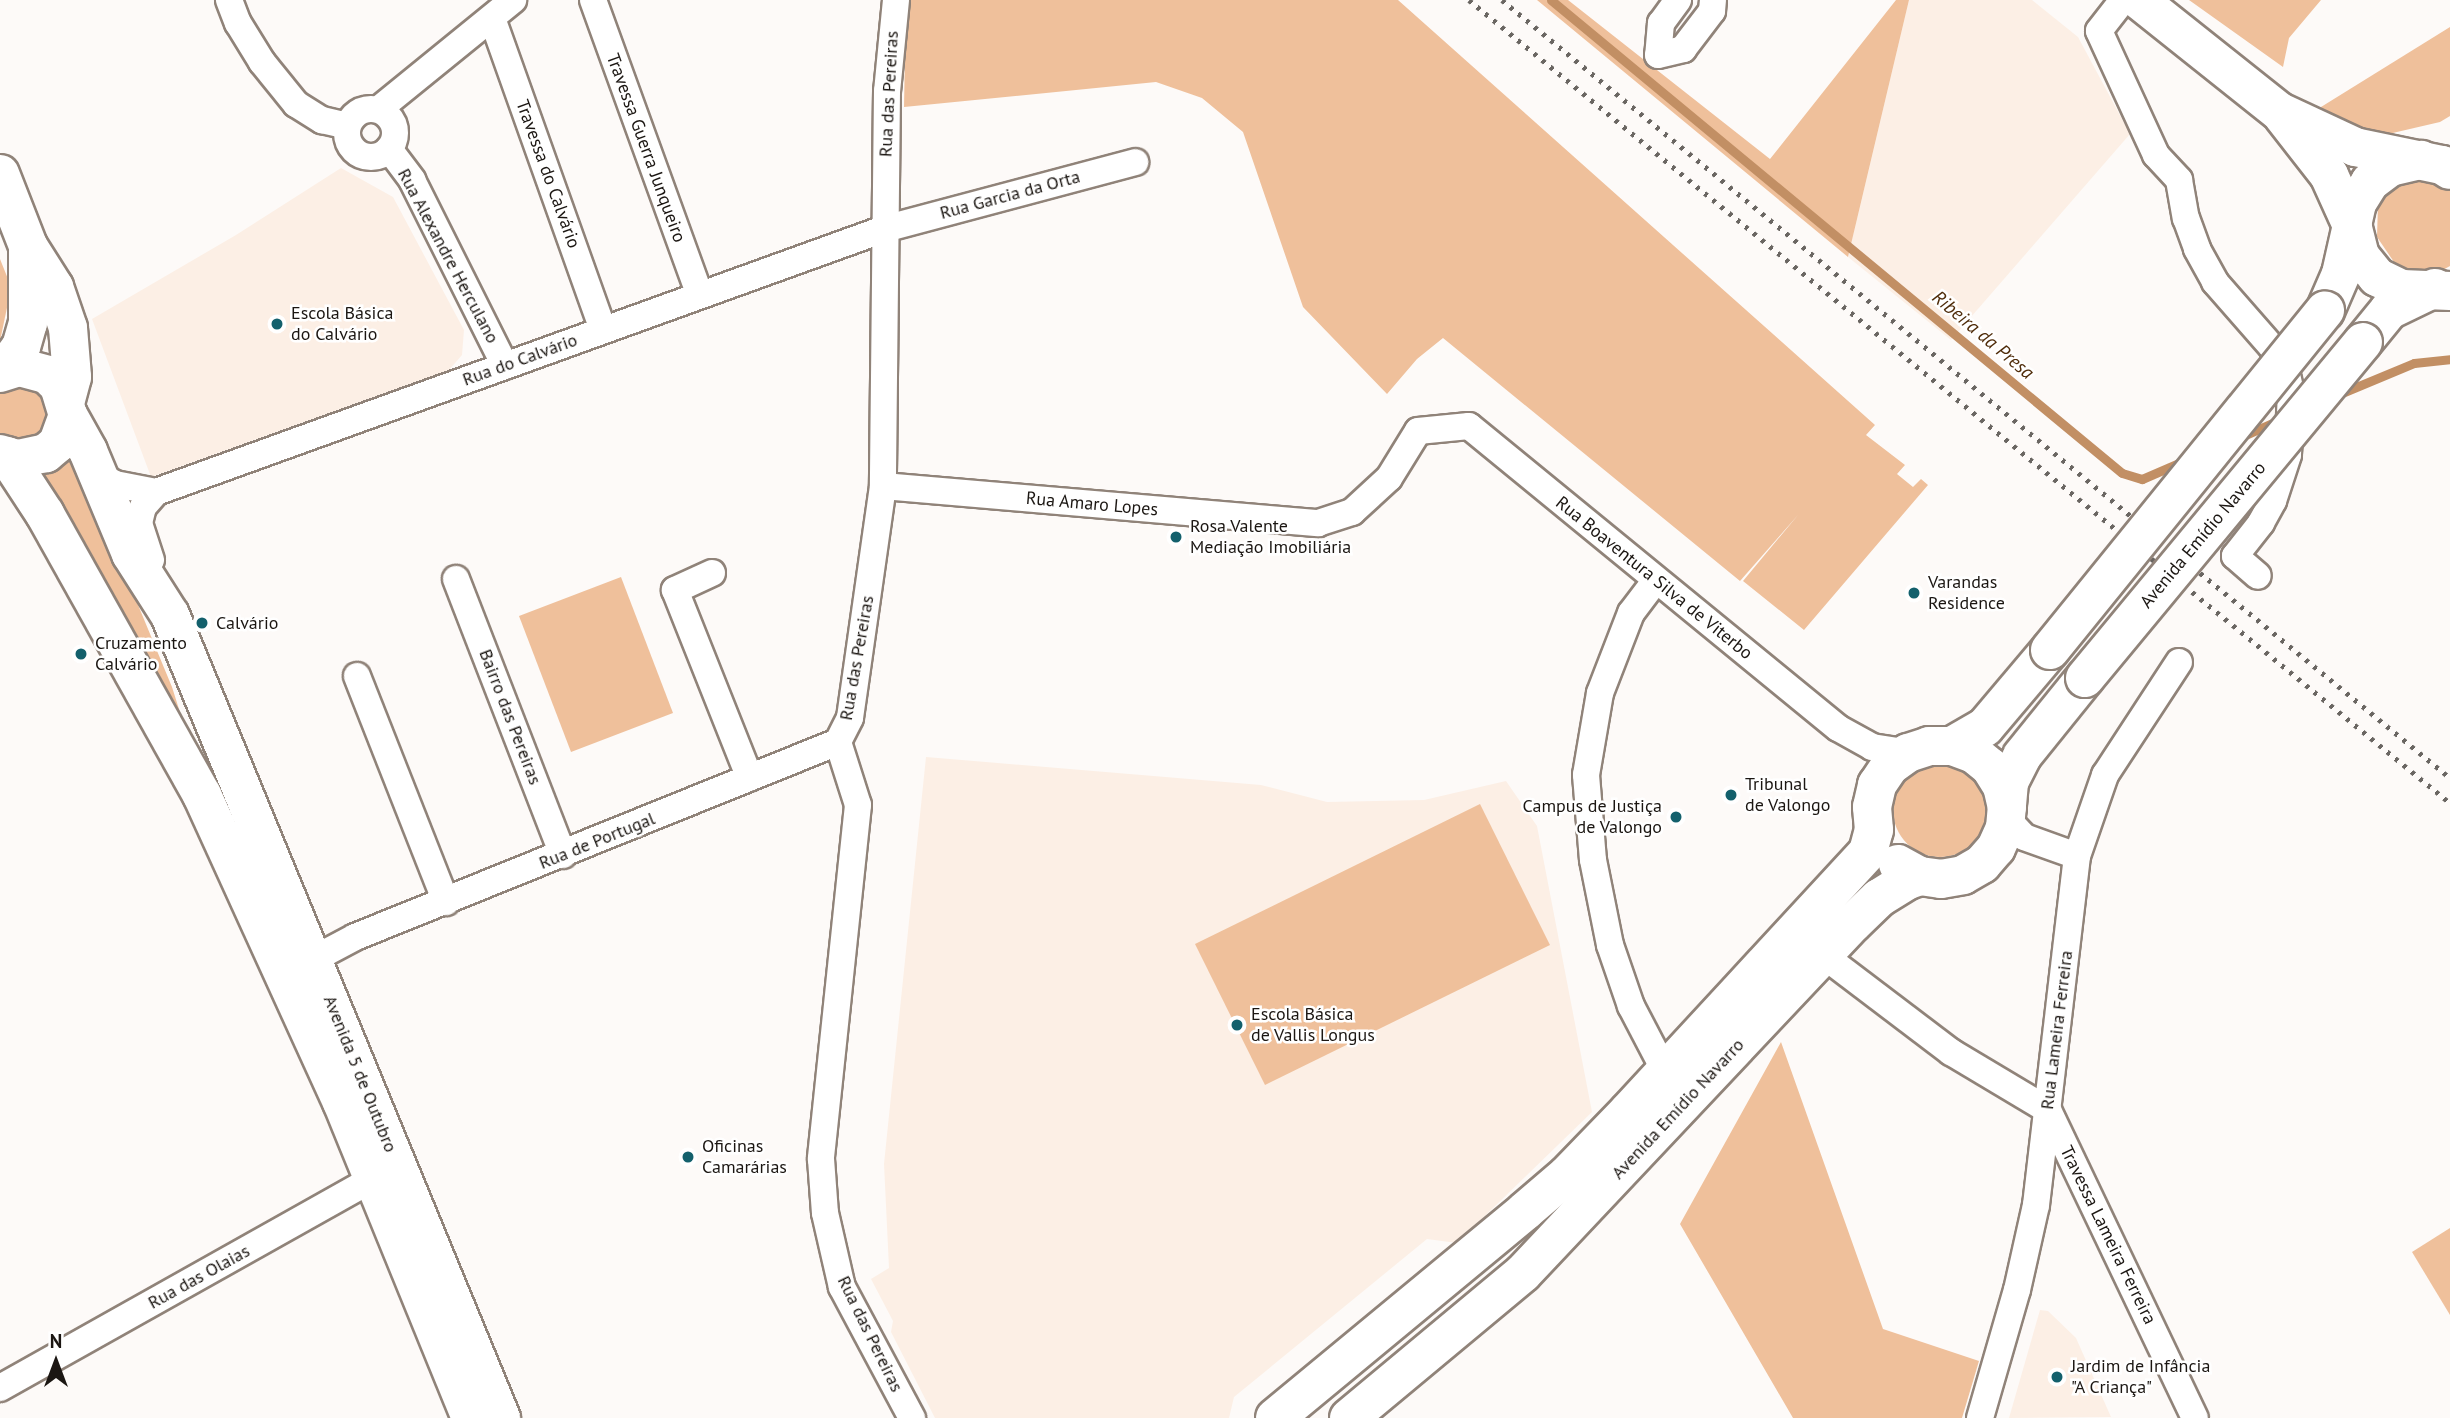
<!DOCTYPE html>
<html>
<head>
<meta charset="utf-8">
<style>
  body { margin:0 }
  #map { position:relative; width:2450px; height:1418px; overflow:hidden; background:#fdfaf8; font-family:"PT Sans",sans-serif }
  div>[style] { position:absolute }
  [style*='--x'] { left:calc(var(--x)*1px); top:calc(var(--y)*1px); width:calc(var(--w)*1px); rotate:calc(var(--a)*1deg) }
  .built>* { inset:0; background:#fcefe5 }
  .green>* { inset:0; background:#efc09b }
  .round { border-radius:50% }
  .stream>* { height:9px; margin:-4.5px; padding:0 4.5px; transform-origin:4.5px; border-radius:4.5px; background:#c28f64 }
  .roads { filter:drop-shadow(2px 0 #908379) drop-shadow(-2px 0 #908379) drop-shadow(0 2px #908379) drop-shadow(0 -2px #908379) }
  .street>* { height:26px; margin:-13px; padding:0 13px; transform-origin:13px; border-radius:13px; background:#fff }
  .street>.ring { margin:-13px; padding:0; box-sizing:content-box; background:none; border:26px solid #fff; border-radius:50% }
  .secondary>* { height:38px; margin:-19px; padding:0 19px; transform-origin:19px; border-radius:19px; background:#fff }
  .rail>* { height:5px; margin-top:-2.5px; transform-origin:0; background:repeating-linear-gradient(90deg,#6a6662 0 3.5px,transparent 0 10.5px) }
  .bridges { filter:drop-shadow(2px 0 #908379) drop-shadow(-2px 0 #908379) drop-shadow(0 2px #908379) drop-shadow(0 -2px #908379) }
  .secondary-bridge>* { height:38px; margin:-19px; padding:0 19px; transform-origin:19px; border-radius:19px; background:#fff }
  .dots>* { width:19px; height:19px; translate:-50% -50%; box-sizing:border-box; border:4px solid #fff; border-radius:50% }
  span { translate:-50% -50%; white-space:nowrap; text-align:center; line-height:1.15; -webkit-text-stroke:5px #fff; paint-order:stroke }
  .street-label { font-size:18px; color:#1b1612 }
  .poi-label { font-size:18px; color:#1b1612 }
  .left { translate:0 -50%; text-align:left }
  .right { translate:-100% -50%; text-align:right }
  .water-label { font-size:19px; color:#4f2c0a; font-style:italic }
  .north { position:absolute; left:21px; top:1327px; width:70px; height:70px; -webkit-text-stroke:5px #fff; paint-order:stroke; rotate:0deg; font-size:19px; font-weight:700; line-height:28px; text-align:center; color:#1b1612 }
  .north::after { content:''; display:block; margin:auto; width:24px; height:32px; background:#1b1612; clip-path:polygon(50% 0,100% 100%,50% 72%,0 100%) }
</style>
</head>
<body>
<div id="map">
  <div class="built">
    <div style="clip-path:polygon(1909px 0,2032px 0,2078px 37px,2130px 134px,1951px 340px,1848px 257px)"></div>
    <div style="clip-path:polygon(341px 168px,393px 197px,464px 330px,462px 355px,449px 370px,151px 477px,92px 319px,236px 235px)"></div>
    <div style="clip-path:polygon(926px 757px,1261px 785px,1327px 802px,1424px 800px,1506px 781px,1537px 826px,1592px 1112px,1457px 1243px,1427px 1239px,1234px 1397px,1229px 1418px,935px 1418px,891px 1332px,893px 1321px,871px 1279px,889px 1268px,884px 1164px)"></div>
    <div style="clip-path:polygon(2040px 1310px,2048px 1311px,2076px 1338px,2111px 1417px,2009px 1418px)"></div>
  </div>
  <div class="green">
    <div style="clip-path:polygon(906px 0,1398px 0,1875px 425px,1866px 435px,1905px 465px,1897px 474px,1913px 487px,1921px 479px,1928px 485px,1804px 630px,1743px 581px,1798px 515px,1740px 581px,1443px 338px,1417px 359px,1387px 394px,1303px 307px,1243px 132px,1202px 98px,1156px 82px,904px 107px)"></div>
    <div style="clip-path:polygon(1537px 0,1568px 0,1770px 159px,1896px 0,1909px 0,1848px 257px)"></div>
    <div style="clip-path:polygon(2189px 0,2321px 0,2289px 38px,2283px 67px)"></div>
    <div style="clip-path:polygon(2450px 27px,2450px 116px,2440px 122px,2384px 135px,2359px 132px,2320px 113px,2321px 107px)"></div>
    <div style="clip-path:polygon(2417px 173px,2450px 186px,2450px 266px,2441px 271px,2410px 272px,2396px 265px,2377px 237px,2378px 204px,2389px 187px)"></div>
    <div style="clip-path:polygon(0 259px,8px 279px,8px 303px,0 341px)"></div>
    <div style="clip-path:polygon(11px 380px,49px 391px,48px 430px,30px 442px,9px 439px,0 433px,0 387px)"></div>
    <div style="clip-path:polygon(76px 455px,172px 687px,184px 725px,28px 470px,55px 468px)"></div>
    <div style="clip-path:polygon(621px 577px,673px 713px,571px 752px,519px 616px)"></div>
    <div class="round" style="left:1893px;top:763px;width:94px;height:94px"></div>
    <div style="clip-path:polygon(1480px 804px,1550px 945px,1265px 1085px,1195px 944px)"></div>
    <div style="clip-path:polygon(1781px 1042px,1883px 1329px,1979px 1361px,1962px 1418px,1793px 1418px,1680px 1224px)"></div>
    <div style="clip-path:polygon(2450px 1228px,2450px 1315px,2412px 1252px)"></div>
  </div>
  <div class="stream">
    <div style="--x:1551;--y:0;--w:741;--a:39.64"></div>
    <div style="--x:2122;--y:473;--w:21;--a:17"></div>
    <div style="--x:2142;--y:479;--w:48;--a:-23.4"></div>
    <div style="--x:2337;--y:395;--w:83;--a:-22.6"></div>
    <div style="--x:2414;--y:363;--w:36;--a:-6"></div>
    <div style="--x:2241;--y:437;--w:42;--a:-24.1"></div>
  </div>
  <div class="roads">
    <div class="street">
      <div style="--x:229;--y:0;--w:25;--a:69"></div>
      <div style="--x:238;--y:23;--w:46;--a:58.4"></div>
      <div style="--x:262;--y:62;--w:54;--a:51"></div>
      <div style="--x:296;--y:104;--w:31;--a:32"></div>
      <div style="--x:322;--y:120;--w:26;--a:13"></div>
      <div style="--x:593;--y:0;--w:314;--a:70.1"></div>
      <div style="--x:896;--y:0;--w:91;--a:95.6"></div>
      <div style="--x:887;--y:91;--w:395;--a:90.6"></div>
      <div style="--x:883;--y:486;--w:234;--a:98.1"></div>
      <div style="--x:850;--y:718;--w:27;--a:117"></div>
      <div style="--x:838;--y:742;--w:66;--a:72.4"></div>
      <div style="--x:858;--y:805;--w:356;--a:96"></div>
      <div style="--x:821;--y:1159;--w:54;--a:85.8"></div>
      <div style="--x:825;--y:1213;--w:76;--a:77.1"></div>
      <div style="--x:842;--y:1287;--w:149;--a:61.9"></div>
      <div style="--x:1678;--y:0;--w:29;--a:126"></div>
      <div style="--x:1661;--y:23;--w:32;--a:95"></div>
      <div style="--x:1658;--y:55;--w:26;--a:-13"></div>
      <div style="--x:1683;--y:49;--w:48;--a:-52.7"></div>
      <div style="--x:1712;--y:11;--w:11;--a:-85"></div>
      <div style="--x:2123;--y:0;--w:39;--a:128"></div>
      <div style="--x:2099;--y:31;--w:136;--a:65.3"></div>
      <div style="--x:2156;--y:155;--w:34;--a:47"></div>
      <div style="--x:2179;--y:180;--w:39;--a:80"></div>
      <div style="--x:2186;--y:218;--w:33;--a:70"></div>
      <div style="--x:2197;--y:249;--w:38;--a:61"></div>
      <div style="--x:2215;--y:282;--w:86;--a:48.8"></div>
      <div style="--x:2272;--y:347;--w:32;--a:62"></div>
      <div style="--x:2287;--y:375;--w:18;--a:77"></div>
      <div style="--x:2291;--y:393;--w:62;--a:92.8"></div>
      <div style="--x:2288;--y:455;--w:48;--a:108.1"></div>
      <div style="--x:2273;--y:501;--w:25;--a:119"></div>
      <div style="--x:2261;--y:523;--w:42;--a:128.2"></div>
      <div style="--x:2235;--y:556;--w:30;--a:41"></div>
      <div style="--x:492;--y:18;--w:331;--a:70.4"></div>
      <div class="ring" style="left:347px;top:109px;width:22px;height:22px"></div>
      <div style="--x:379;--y:109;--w:173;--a:-39.1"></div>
      <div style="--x:389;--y:149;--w:39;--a:53"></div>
      <div style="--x:412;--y:180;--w:208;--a:63.4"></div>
      <div style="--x:96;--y:473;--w:22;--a:30"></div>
      <div style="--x:115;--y:484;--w:42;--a:11"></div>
      <div style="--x:156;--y:492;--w:774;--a:-19.86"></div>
      <div style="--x:884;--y:229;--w:260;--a:-14.9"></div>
      <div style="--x:883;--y:486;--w:437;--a:4.9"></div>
      <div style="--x:1318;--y:523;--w:36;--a:-18"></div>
      <div style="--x:1352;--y:512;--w:50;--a:-42.6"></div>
      <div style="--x:1389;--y:478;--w:55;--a:-58.3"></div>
      <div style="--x:1418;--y:431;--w:51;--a:-5.6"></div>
      <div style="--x:1469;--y:426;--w:477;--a:39.3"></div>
      <div style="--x:1838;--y:728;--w:39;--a:29"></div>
      <div style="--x:1872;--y:747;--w:36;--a:9"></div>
      <div style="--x:151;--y:560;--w:39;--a:-108"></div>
      <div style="--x:139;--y:523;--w:16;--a:-76"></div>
      <div style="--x:143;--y:507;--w:20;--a:-49"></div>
      <div style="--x:712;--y:573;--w:41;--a:155.3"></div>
      <div style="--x:675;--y:590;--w:202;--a:68.3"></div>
      <div style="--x:456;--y:579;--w:296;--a:68.8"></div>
      <div style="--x:1656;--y:580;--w:41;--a:127.1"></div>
      <div style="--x:1631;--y:613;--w:86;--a:111.2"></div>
      <div style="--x:1600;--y:693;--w:83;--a:99.7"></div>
      <div style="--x:1586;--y:775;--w:85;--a:85.3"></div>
      <div style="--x:1593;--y:860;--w:87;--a:78.7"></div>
      <div style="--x:1610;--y:945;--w:65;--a:71"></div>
      <div style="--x:1631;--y:1006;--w:73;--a:62.4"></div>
      <div style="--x:357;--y:676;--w:243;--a:68.5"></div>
      <div style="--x:2007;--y:807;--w:19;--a:72"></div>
      <div style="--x:2013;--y:825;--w:16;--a:47"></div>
      <div style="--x:2024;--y:837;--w:56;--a:19.7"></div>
      <div style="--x:1823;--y:955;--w:161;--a:37.2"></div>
      <div style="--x:1951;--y:1052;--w:113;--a:30.9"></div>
      <div style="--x:2048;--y:1110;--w:341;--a:64.5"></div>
      <div style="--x:295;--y:957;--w:18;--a:0"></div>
      <div style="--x:313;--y:957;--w:15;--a:-20"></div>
      <div style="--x:327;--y:952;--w:32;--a:-28"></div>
      <div style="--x:355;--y:937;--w:521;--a:-21.99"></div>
      <div style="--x:0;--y:1388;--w:443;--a:-29.3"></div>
      <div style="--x:1980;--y:1418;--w:133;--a:-73.9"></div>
      <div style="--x:2017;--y:1290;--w:87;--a:-77.4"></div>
      <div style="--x:2036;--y:1205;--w:351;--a:-83.3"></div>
      <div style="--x:2077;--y:856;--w:86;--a:-70.9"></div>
      <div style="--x:2105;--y:775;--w:135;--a:-56.8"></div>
    </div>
    <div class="secondary">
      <div style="--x:2139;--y:0;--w:180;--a:38.5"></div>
      <div style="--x:2280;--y:112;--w:83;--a:25"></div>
      <div style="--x:2355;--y:147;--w:89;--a:11.7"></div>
      <div style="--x:2442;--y:165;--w:9;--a:32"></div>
      <div style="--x:2283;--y:116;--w:75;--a:52.1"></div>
      <div style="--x:2329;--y:175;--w:58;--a:65.6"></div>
      <div style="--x:2353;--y:228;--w:29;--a:76"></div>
      <div style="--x:2360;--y:256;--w:27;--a:51"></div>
      <div style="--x:2377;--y:277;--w:28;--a:26"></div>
      <div style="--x:2402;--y:289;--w:48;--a:2.4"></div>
      <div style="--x:0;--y:174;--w:77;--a:68.7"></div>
      <div style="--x:28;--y:246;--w:49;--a:57.6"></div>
      <div style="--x:54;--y:287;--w:43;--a:71.1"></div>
      <div style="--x:68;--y:328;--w:49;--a:85.3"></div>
      <div style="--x:72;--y:377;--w:23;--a:105"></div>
      <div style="--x:2325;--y:311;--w:40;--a:-66.6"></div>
      <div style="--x:2341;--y:274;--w:73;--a:-77.3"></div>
      <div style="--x:2357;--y:203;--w:25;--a:-58"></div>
      <div style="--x:2370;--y:182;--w:25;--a:-37"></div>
      <div style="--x:2390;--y:167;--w:32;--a:-13"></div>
      <div style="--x:2363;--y:342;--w:41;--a:-50.9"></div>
      <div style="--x:2389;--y:310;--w:51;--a:-25.6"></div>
      <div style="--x:4;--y:370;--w:29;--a:-54"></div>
      <div style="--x:21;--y:347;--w:25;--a:-74"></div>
      <div style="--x:28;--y:323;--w:77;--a:-90"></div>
      <div style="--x:0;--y:373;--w:20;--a:-18"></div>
      <div style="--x:19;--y:367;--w:30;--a:15"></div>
      <div style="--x:48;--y:375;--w:16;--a:45"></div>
      <div style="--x:59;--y:386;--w:30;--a:73"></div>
      <div style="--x:68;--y:415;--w:30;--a:110"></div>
      <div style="--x:58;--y:443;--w:16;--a:140"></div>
      <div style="--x:46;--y:453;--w:30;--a:168"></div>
      <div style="--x:17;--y:459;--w:18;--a:-164"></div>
      <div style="--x:68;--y:415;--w:41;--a:60.9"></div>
      <div style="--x:88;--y:451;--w:112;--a:67.3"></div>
      <div style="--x:131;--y:554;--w:72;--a:57.4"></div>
      <div style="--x:170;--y:615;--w:869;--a:67.6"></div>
      <div style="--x:7;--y:456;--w:69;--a:56.8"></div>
      <div style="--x:45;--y:514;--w:322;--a:60.8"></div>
      <div style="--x:202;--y:795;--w:337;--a:65.5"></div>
      <div style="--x:342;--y:1102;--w:341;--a:67.8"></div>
      <div style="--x:1952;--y:746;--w:38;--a:-30"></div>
      <div style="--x:1985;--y:727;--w:101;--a:-49.8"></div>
      <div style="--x:1898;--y:864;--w:25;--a:29"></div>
      <div style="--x:1920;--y:876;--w:21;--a:8"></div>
      <div style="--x:1941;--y:879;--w:22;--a:-10"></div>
      <div style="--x:1963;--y:875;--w:22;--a:-30"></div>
      <div style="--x:1982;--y:864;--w:21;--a:-49"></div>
      <div style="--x:1996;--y:848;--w:22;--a:-66"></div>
      <div style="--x:2005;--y:828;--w:46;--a:-85"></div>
      <div style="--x:2009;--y:782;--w:29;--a:-63"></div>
      <div style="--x:2022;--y:756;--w:100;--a:-51.1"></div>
      <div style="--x:1275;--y:1418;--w:325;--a:-39.6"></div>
      <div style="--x:1525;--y:1211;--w:55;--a:-40.6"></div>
      <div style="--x:1567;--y:1175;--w:88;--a:-45.9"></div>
      <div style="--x:1628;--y:1112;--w:354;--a:-47.3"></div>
      <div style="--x:1868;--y:852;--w:23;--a:-75"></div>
      <div style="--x:1874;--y:830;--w:23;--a:-95"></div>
      <div style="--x:1872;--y:807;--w:23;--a:-77"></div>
      <div style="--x:1877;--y:785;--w:23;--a:-56"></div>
      <div style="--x:1890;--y:766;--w:22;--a:-36"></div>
      <div style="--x:1908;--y:753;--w:22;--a:-18"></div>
      <div style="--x:1929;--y:746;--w:23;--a:0"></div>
      <div style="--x:1952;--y:746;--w:23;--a:20"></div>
      <div style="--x:1974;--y:754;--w:21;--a:39"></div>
      <div style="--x:1990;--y:767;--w:22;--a:58"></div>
      <div style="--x:2002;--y:786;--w:22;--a:77"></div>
      <div style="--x:1349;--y:1418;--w:226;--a:-39.8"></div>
      <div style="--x:1523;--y:1273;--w:481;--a:-46.7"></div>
      <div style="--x:1853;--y:923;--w:36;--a:-44"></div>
      <div style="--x:1879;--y:898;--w:32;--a:-32"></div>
      <div style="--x:1906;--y:881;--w:15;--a:-20"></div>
    </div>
  </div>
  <div class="rail">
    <div style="--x:1469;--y:0;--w:1268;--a:39.3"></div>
    <div style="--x:1502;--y:0;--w:1226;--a:39.37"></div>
  </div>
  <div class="bridges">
    <div class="secondary-bridge">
      <div style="--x:2050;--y:650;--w:437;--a:-51"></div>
      <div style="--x:2085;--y:678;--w:436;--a:-50.4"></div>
    </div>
  </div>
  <div class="dots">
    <div style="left:277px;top:324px;background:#13606c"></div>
    <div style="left:1176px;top:537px;background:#13606c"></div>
    <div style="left:1914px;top:593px;background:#13606c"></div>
    <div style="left:202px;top:623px;background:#13606c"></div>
    <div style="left:81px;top:654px;background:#13606c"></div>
    <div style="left:1731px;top:795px;background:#13606c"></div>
    <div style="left:1676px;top:817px;background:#13606c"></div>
    <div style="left:1237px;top:1025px;background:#13606c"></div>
    <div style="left:688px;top:1157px;background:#13606c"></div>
    <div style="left:2057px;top:1377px;background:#13606c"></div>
  </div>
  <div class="street-label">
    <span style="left:889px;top:94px;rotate:-87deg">Rua das Pereiras</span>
    <span style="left:646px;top:148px;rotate:70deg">Travessa Guerra Junqueiro</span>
    <span style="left:548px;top:174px;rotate:70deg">Travessa do Calvário</span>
    <span style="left:1010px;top:195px;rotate:-15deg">Rua Garcia da Orta</span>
    <span style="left:448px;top:256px;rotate:62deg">Rua Alexandre Herculano</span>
    <span style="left:520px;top:360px;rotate:-20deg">Rua do Calvário</span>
    <span style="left:1092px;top:504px;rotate:5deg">Rua Amaro Lopes</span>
    <span style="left:2203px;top:535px;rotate:-50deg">Avenida Emídio Navarro</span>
    <span style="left:1654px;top:578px;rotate:39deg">Rua Boaventura Silva de Viterbo</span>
    <span style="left:857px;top:658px;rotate:-80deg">Rua das Pereiras</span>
    <span style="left:510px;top:717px;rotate:69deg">Bairro das Pereiras</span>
    <span style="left:597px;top:841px;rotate:-22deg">Rua de Portugal</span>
    <span style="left:2057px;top:1030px;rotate:-83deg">Rua Lameira Ferreira</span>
    <span style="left:360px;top:1074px;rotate:68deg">Avenida 5 de Outubro</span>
    <span style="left:1678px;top:1109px;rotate:-47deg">Avenida Emídio Navarro</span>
    <span style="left:2108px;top:1235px;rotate:64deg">Travessa Lameira Ferreira</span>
    <span style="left:199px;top:1277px;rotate:-29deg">Rua das Olaias</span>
    <span style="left:870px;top:1334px;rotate:64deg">Rua das Pereiras</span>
  </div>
  <div class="poi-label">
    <span class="left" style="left:291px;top:324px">Escola Básica<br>do Calvário</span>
    <span class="left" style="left:1190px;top:537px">Rosa Valente<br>Mediação Imobiliária</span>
    <span class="left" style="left:1928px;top:593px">Varandas<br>Residence</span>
    <span class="left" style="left:216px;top:623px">Calvário</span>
    <span class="left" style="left:95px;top:654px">Cruzamento<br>Calvário</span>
    <span class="left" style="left:1745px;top:795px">Tribunal<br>de Valongo</span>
    <span class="right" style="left:1662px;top:817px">Campus de Justiça<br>de Valongo</span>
    <span class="left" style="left:1251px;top:1025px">Escola Básica<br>de Vallis Longus</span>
    <span class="left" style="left:702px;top:1157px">Oficinas<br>Camarárias</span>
    <span class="left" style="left:2071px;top:1377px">Jardim de Infância<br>"A Criança"</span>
  </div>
  <div class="water-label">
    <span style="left:1983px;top:335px;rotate:40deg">Ribeira da Presa</span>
  </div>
  <div class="north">N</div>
</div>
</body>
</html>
